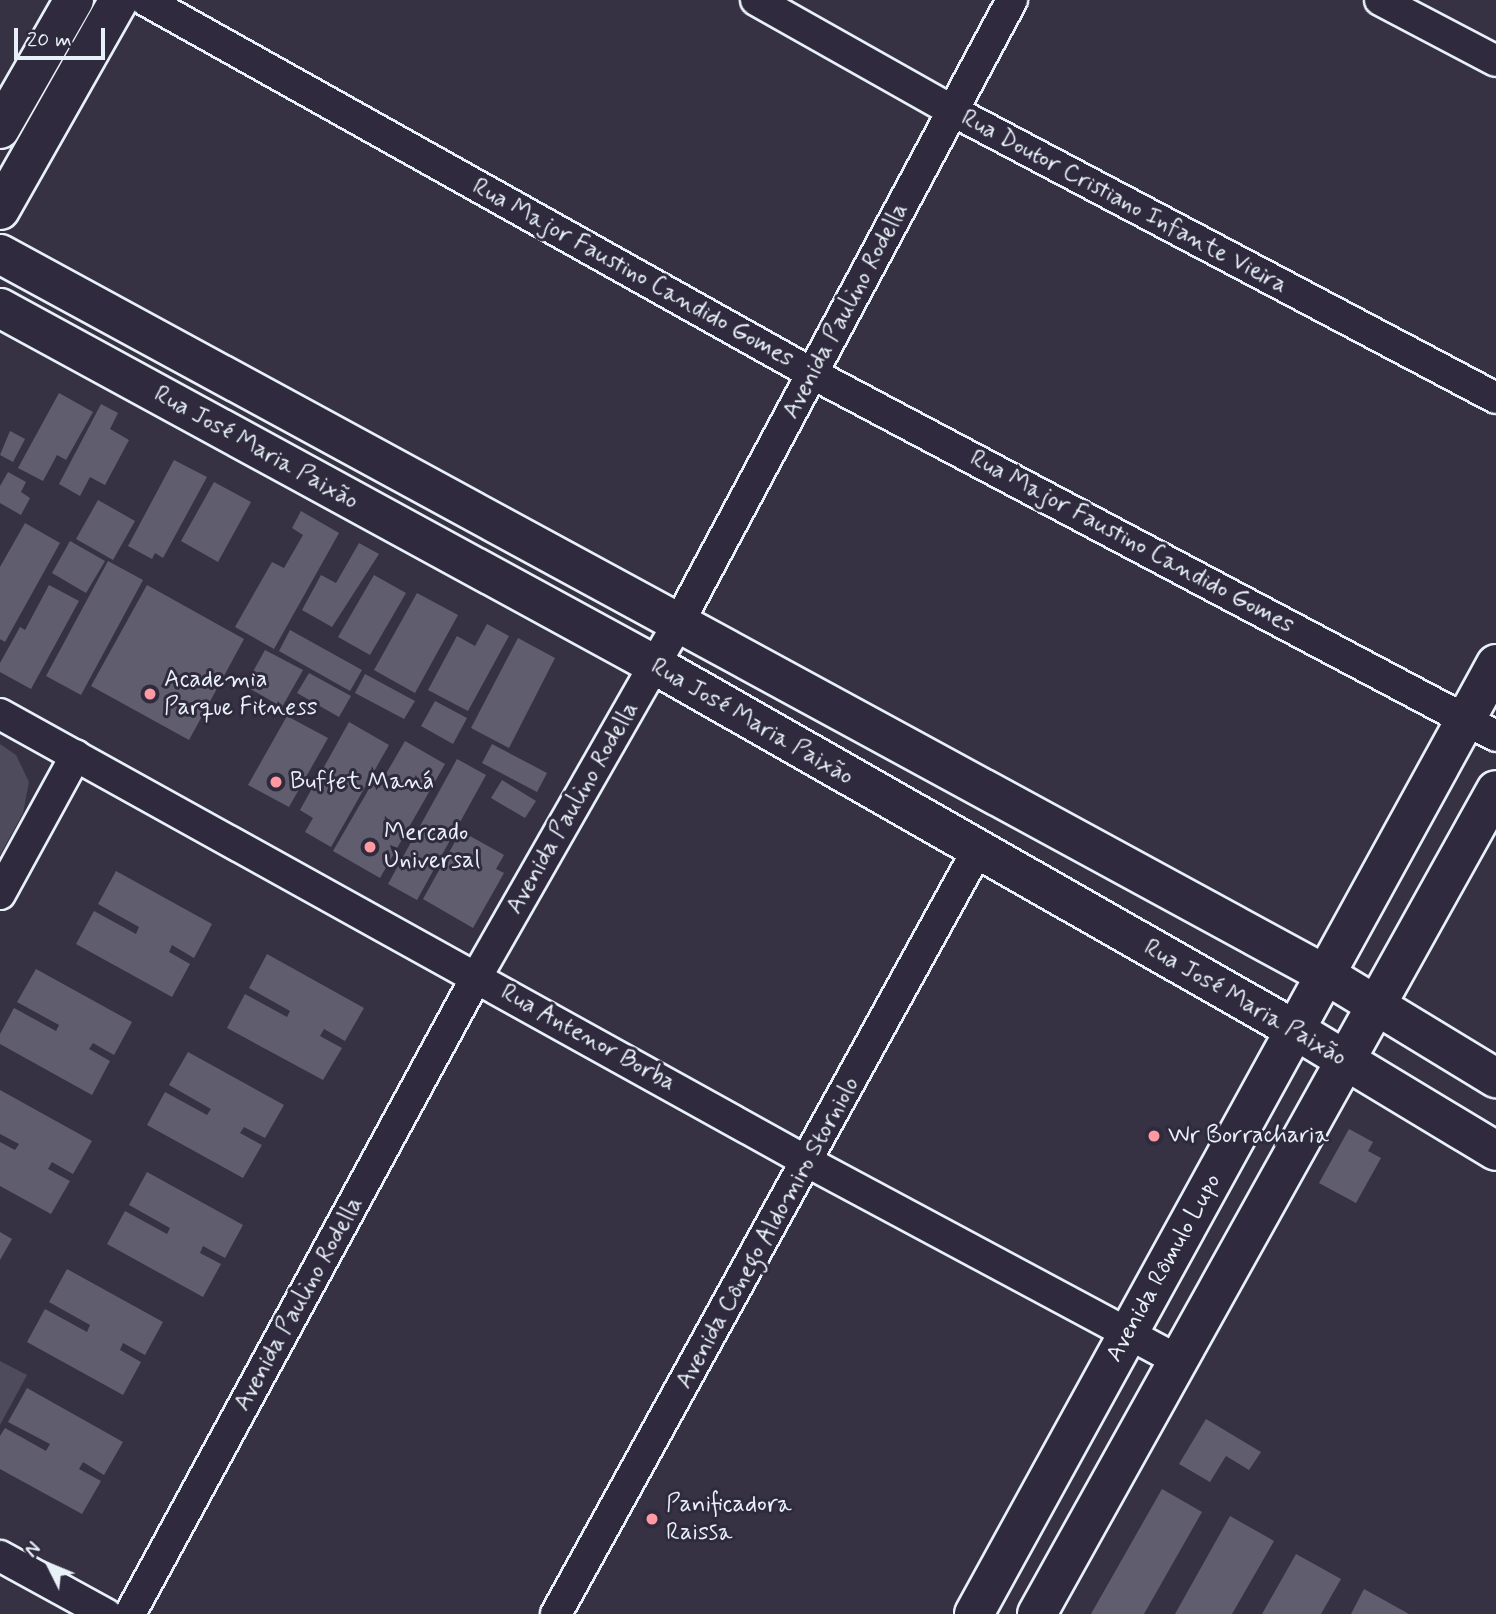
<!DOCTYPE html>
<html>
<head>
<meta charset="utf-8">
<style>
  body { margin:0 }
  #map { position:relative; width:1496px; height:1614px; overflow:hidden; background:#363244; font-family:Mynerve,sans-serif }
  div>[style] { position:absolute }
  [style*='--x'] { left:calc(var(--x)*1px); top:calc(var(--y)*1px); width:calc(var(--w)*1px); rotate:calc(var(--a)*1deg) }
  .green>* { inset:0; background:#4d4b5c }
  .building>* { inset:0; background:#605e6e }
  .roads { filter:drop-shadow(2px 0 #e8f1f8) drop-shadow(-2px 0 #e8f1f8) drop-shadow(0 2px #e8f1f8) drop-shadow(0 -2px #e8f1f8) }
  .minor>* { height:30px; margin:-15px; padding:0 15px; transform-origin:15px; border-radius:15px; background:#2f2a3d }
  .tertiary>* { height:38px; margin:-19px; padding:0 19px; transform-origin:19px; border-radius:19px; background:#2f2a3d }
  .dots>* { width:19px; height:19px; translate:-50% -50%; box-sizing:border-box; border:4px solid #2f2a3d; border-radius:50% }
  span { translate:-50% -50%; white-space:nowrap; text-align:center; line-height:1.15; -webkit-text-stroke:6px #2f2a3d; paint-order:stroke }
  .street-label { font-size:24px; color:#e8f1f8 }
  .poi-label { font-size:24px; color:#e8f1f8 }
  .left { translate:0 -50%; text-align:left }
  .north { position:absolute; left:14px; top:1530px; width:70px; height:70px; -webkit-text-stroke:5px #2f2a3d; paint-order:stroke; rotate:313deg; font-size:19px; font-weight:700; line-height:28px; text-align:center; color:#e8f1f8 }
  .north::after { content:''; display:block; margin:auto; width:24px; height:32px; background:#e8f1f8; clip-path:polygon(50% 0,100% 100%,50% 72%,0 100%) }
  .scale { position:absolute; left:14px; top:28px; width:91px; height:32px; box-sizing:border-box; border:4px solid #e8f1f8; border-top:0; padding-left:9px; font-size:21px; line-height:24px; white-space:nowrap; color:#e8f1f8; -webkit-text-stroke:5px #2f2a3d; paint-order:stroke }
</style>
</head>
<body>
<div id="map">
  <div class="green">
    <div style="clip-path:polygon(0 744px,16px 755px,29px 782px,23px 813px,0 855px)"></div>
    <div style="clip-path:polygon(0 1361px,27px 1375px,0 1425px)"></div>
  </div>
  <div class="building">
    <div style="clip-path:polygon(59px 393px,93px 412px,66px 460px,57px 455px,43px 481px,18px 468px)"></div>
    <div style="clip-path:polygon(101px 404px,118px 413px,110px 429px,129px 440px,105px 485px,90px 477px,80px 496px,59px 484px)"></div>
    <div style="clip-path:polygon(10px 431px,25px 439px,13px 462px,0 455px)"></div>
    <div style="clip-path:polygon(174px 460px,207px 477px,163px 558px,155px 553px,152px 559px,128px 546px)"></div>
    <div style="clip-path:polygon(8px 472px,26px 482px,21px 492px,30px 498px,21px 515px,0 503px,0 486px)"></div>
    <div style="clip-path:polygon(214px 482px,251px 502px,218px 562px,181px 541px)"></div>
    <div style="clip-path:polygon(98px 500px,135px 521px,113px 560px,76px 539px)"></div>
    <div style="clip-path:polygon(301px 511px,339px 533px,274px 649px,235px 627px,272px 562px,284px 568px,303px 535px,292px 528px)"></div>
    <div style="clip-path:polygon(25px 523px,60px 543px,5px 642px,0 639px,0 567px)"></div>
    <div style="clip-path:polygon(70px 541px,105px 561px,86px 593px,52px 573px)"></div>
    <div style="clip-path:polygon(359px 543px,379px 554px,332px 627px,302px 610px,321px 575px,336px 583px)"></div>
    <div style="clip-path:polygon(108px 561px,143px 580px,81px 695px,46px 676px)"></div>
    <div style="clip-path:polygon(374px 575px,406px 593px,370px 655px,338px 637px)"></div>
    <div style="clip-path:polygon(49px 585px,79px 601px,31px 689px,0 672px,0 663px,20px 627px,25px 630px)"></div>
    <div style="clip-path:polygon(147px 585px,244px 639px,189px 740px,91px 686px)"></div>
    <div style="clip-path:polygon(417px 593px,458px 615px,415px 693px,374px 670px)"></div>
    <div style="clip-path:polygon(487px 624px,509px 636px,468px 711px,428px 690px,457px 636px,475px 646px)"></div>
    <div style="clip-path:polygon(290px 630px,362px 670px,350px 691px,279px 651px)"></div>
    <div style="clip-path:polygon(518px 638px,555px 658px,509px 748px,471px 728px)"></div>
    <div style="clip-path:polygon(265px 650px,303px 670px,282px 707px,245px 686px)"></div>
    <div style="clip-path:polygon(309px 673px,351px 696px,339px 717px,297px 693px)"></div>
    <div style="clip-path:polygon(365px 674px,415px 701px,404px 719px,355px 693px)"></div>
    <div style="clip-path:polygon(435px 701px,467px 718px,453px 744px,421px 726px)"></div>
    <div style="clip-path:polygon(287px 716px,328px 738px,289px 807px,248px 785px)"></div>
    <div style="clip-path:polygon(349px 722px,389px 745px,331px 847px,305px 832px,313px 818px,300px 810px)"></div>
    <div style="clip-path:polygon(405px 741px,445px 764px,380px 878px,333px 851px,377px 775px,383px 779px)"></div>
    <div style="clip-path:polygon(492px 744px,547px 773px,537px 792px,482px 763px)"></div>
    <div style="clip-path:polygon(457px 759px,486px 775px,417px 900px,388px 884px)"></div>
    <div style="clip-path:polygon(502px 780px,536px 801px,525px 818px,491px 798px)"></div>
    <div style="clip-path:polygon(461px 831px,504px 855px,496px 869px,504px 873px,473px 928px,423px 899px)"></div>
    <div style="clip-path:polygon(116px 871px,212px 924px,194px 958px,172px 945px,169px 952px,190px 964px,172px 997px,76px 944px,94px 911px,136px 934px,139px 927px,98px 904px)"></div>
    <div style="clip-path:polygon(267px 954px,364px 1008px,345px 1041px,324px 1029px,320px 1036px,342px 1048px,323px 1080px,227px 1028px,245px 994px,287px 1017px,290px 1011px,249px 988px)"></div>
    <div style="clip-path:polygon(36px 969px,132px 1022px,114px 1055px,93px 1043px,89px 1049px,110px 1061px,92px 1095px,0 1044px,0 1034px,14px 1008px,56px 1031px,59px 1025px,17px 1002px)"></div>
    <div style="clip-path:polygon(188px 1052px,284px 1105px,265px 1138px,244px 1127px,240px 1133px,262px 1145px,243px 1178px,147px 1125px,165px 1092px,207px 1115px,211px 1109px,169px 1085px)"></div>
    <div style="clip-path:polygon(0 1090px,92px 1141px,73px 1174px,52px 1162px,48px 1169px,70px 1181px,51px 1214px,0 1186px,0 1142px,15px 1150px,19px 1144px,0 1134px)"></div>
    <div style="clip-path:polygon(1349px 1129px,1373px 1142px,1368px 1151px,1381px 1158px,1356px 1203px,1319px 1183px)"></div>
    <div style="clip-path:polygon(147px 1172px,243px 1225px,225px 1258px,203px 1246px,200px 1253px,221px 1264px,203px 1297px,107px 1244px,125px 1211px,167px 1234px,170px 1228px,129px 1205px)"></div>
    <div style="clip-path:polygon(0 1232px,12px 1239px,0 1260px)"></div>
    <div style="clip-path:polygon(67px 1269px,163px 1322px,145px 1355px,123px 1343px,120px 1350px,141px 1362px,123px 1395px,27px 1342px,45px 1309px,87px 1332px,90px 1325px,49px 1302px)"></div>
    <div style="clip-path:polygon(27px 1388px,123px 1442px,104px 1475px,83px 1462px,79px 1469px,101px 1481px,82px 1514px,0 1469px,0 1436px,5px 1428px,46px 1451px,50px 1444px,8px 1422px)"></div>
    <div style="clip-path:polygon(1206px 1419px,1261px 1452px,1249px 1470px,1226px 1456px,1210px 1482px,1179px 1464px)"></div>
    <div style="clip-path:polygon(1162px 1489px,1202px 1512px,1144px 1614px,1091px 1614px)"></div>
    <div style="clip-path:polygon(1230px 1516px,1274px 1541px,1232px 1614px,1175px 1614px)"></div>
    <div style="clip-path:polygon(1296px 1554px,1341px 1579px,1321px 1614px,1262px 1614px)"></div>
    <div style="clip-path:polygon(1364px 1589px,1409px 1614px,1351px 1614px)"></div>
  </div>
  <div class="roads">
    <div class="minor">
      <div style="--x:145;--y:0;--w:766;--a:29.24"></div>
      <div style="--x:813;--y:374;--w:773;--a:27.92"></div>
      <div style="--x:756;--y:0;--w:226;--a:29.4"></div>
      <div style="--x:953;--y:111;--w:614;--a:27.86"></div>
      <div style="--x:1380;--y:0;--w:131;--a:27.7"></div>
      <div style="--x:0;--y:714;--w:924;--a:29.01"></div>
      <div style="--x:808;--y:1162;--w:419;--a:28.2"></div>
      <div style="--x:0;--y:894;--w:158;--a:-61.3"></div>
      <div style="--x:0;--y:1556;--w:121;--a:28.7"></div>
      <div style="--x:130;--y:1614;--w:726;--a:-61.46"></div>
      <div style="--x:477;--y:976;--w:408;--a:-60.3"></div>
      <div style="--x:679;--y:622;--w:706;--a:-61.84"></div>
      <div style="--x:556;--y:1614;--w:871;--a:-61.11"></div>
    </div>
    <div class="tertiary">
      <div style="--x:0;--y:129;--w:149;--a:-60.2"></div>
      <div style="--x:0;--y:210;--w:241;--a:-60.5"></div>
      <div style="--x:0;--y:254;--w:1512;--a:28.53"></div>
      <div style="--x:1328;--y:976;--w:197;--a:31.3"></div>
      <div style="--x:0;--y:308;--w:746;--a:28.59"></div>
      <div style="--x:655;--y:665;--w:739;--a:29.69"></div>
      <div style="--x:1297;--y:1031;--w:232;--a:31.1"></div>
      <div style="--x:974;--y:1614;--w:1084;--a:-61.21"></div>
      <div style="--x:1037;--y:1614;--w:943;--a:-60.88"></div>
    </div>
  </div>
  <div class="dots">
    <div style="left:150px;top:694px;background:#ff9aa2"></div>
    <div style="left:276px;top:782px;background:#ff9aa2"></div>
    <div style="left:370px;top:847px;background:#ff9aa2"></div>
    <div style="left:1154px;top:1136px;background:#ff9aa2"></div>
    <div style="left:652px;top:1519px;background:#ff9aa2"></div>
  </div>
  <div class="street-label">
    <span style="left:1124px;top:202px;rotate:28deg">Rua Doutor Cristiano Infante Vieira</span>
    <span style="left:633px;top:273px;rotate:29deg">Rua Major Faustino Candido Gomes</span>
    <span style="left:846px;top:311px;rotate:-62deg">Avenida Paulino Rodella</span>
    <span style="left:256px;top:448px;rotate:29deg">Rua José Maria Paixão</span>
    <span style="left:1132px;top:542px;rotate:28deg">Rua Major Faustino Candido Gomes</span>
    <span style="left:752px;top:722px;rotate:30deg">Rua José Maria Paixão</span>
    <span style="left:573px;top:808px;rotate:-60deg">Avenida Paulino Rodella</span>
    <span style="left:1245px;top:1003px;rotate:30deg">Rua José Maria Paixão</span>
    <span style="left:588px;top:1038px;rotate:29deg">Rua Antenor Borba</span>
    <span style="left:768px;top:1233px;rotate:-61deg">Avenida Cônego Aldomiro Storniolo</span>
    <span style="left:1164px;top:1268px;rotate:-61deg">Avenida Rômulo Lupo</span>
    <span style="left:299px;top:1304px;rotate:-61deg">Avenida Paulino Rodella</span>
  </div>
  <div class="poi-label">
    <span class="left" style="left:164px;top:694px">Academia<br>Parque Fitness</span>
    <span class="left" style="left:290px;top:782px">Buffet Maná</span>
    <span class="left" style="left:384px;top:847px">Mercado<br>Universal</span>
    <span class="left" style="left:1168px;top:1136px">Wr Borracharia</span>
    <span class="left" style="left:666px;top:1519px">Panificadora<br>Raissa</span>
  </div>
  <div class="north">N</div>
  <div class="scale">20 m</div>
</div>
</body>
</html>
